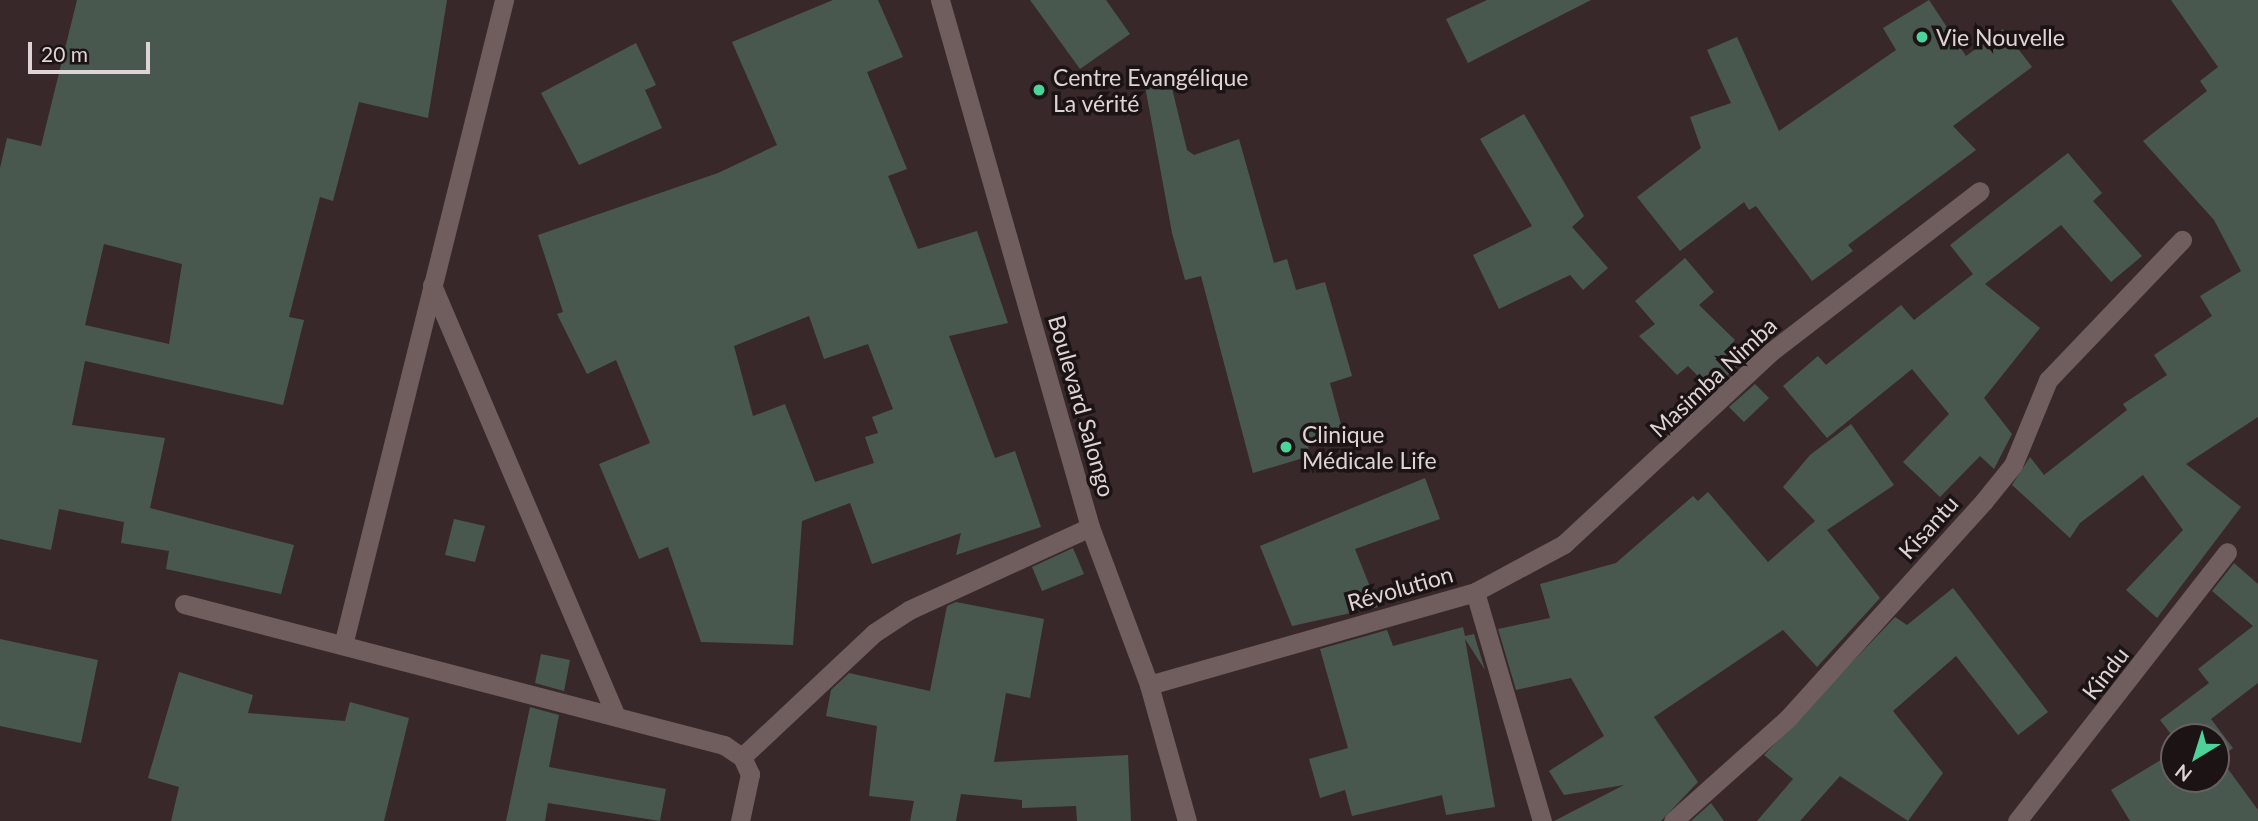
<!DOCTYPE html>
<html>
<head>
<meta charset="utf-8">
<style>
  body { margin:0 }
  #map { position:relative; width:2258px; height:821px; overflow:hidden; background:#39282a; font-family:Lato,sans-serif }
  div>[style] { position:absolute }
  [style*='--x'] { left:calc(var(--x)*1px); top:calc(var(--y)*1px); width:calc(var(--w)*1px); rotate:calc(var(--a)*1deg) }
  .building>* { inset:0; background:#48584f }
  .minor>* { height:19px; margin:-9.5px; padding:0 9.5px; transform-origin:9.5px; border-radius:9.5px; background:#705d5e }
  .dots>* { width:19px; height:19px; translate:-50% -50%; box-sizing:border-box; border:4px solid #1b1314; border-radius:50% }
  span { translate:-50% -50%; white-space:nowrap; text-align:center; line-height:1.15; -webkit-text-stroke:7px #1b1314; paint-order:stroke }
  .poi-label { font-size:23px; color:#dfd4d5 }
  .left { translate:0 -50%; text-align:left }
  .street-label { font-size:23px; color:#dfd4d5 }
  .north { position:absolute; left:2160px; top:723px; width:70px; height:70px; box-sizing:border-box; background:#1b1314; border:2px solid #696061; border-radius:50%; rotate:218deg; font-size:19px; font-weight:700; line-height:28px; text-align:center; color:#dfd4d5 }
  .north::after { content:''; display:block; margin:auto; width:24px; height:32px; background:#4dd39a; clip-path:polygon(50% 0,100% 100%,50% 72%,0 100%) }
  .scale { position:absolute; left:28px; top:42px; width:122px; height:32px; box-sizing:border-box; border:4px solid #dfd4d5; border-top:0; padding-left:9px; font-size:21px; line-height:24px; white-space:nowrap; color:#dfd4d5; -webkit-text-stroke:5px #1b1314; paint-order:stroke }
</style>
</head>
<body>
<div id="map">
  <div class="building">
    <div style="clip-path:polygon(evenodd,77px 0,447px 0,428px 118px,359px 102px,333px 201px,320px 197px,289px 317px,304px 320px,283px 405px,85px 361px,72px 425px,165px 438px,150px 508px,294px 545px,281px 594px,166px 569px,169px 551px,121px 543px,124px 522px,59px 509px,51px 550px,0 539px,0 168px,7px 138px,41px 146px,77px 0,104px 244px,182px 264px,169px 344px,85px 325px,104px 244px)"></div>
    <div style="clip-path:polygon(evenodd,833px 0,878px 0,903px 57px,867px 72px,907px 169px,888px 176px,918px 249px,977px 231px,1008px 323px,949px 336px,995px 458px,1015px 451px,1041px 527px,956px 555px,961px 533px,872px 564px,850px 503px,802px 521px,793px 645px,701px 642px,668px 547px,639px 559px,599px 464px,650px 443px,616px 360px,587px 374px,557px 314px,563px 312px,538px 235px,718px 173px,777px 145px,732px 42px,833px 0,809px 316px,824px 359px,868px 344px,893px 409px,872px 417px,878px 433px,865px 437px,874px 463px,815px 482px,785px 404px,753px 416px,734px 346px,809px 316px)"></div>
    <div style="clip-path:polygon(1030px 0,1106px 0,1130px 34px,1080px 69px)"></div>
    <div style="clip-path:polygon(1487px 0,1591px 0,1468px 63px,1446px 19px)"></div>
    <div style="clip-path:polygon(1929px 0,1966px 56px,2003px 29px,2032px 67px,1953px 126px,1976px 150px,1848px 245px,1853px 251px,1812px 281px,1756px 206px,1749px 210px,1744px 202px,1680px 251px,1637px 197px,1701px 148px,1690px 117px,1731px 103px,1707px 50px,1737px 37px,1779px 131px,1896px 50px,1883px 28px)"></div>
    <div style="clip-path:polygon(2171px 0,2258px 0,2258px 417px,2186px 464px,2241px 507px,2157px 618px,2126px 590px,2183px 530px,2143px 475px,2080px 523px,2070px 538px,2012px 485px,2030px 457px,2044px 475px,2127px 410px,2123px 404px,2167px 375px,2154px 355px,2212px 316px,2200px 296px,2241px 271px,2214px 220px,2143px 141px,2207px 91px,2200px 81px,2218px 67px)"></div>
    <div style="clip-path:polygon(636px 43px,656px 85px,645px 90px,662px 128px,579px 165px,541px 93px)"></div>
    <div style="clip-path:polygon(1170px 80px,1187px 150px,1194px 155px,1239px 139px,1274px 263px,1287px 259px,1296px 290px,1325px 282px,1352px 376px,1330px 383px,1344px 436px,1308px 447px,1310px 456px,1253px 473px,1201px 276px,1185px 280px,1172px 233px,1145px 86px)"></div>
    <div style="clip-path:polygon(1524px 114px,1584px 216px,1572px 227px,1608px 268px,1583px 290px,1570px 275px,1499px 309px,1473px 255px,1532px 226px,1480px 139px)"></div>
    <div style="clip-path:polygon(2068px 153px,2102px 193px,2093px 201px,2142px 256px,2111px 282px,2061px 225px,1985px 284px,2040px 328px,1984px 398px,2012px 434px,1994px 469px,1980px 456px,1940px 497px,1903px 462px,1949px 414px,1912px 369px,1827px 438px,1783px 386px,1818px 356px,1826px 365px,1901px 305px,1914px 320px,1973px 274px,1950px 245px)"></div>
    <div style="clip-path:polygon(1685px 258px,1714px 292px,1699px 305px,1735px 340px,1724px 352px,1738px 366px,1712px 390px,1688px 366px,1677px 375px,1639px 336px,1655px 324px,1635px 301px)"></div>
    <div style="clip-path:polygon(1755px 384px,1769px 398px,1744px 422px,1729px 407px)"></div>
    <div style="clip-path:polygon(1851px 424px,1894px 485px,1827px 530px,1880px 598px,1817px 667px,1783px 630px,1654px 717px,1698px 782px,1661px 821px,1554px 821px,1624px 785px,1564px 795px,1549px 771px,1604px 736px,1571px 678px,1516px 690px,1498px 629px,1550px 618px,1540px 584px,1616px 563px,1693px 496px,1698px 501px,1708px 492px,1768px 562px,1815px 521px,1783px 487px,1810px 455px)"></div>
    <div style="clip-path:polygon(1425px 478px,1440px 519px,1355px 549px,1378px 607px,1292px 626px,1260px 546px)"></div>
    <div style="clip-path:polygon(454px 519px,485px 526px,475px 562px,445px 555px)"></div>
    <div style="clip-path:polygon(1073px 548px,1084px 574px,1042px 591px,1032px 567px)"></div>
    <div style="clip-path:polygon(2234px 563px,2258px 584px,2258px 683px,2211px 719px,2233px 748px,2220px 758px,2258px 810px,2258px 821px,2130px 821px,2111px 790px,2174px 752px,2174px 779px,2216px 779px,2216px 737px,2174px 738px,2160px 720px,2209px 683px,2198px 669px,2253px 626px,2212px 591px)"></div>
    <div style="clip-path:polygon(1953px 588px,2048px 712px,2018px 735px,1956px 656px,1893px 711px,1943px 773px,1908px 821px,1840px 776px,1800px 821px,1757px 821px,1793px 779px,1764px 755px,1895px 617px,1907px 625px)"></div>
    <div style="clip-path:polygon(956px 602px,1044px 619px,1030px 698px,1006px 693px,994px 762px,1128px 755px,1131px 821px,1077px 821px,1076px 806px,1022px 808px,1022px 800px,961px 794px,956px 821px,910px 821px,914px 801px,869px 796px,877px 726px,826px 716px,831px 690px,849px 673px,930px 691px,947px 606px)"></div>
    <div style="clip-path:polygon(1463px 627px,1465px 636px,1474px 634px,1485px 670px,1465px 639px,1495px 807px,1446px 815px,1442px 795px,1352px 816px,1345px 790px,1320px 798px,1309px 759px,1348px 748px,1320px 649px,1387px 630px,1393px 646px)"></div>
    <div style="clip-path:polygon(0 639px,98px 660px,81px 743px,0 726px)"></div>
    <div style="clip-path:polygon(541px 654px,570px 660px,564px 691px,535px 683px)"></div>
    <div style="clip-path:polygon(179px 672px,253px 695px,248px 713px,345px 721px,350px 702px,409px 718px,384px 821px,171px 821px,179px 787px,148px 778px)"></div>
    <div style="clip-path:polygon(530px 707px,559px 715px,549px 767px,666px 789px,660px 821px,548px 803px,545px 821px,506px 821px)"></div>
    <div style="clip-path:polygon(1711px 803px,1724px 821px,1691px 821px)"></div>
  </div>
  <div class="minor">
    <div style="--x:940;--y:0;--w:548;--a:74.11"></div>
    <div style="--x:1090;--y:527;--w:169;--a:69.5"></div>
    <div style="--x:1149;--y:685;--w:141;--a:74.4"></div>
    <div style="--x:432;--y:285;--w:469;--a:66.9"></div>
    <div style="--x:1475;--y:592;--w:101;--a:-28.3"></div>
    <div style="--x:1564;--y:544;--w:284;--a:-42.9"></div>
    <div style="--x:1772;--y:351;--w:262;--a:-37.6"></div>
    <div style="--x:184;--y:604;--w:558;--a:14.63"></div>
    <div style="--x:724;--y:745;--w:22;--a:34"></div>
    <div style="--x:742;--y:757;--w:19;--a:65"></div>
    <div style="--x:750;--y:774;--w:48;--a:102"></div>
    <div style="--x:344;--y:641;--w:661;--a:-75.98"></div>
    <div style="--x:1149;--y:685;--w:339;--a:-15.9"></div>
    <div style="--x:1475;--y:592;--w:239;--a:73.7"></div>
    <div style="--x:742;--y:757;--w:181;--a:-43.2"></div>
    <div style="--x:874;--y:633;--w:42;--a:-33.3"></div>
    <div style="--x:909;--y:610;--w:199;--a:-24.6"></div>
    <div style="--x:1673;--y:821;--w:154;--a:-41.8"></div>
    <div style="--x:1788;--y:718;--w:292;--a:-47.9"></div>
    <div style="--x:1984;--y:501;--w:46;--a:-51.1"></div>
    <div style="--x:2013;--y:465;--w:92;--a:-67.6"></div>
    <div style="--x:2048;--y:380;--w:194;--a:-46.3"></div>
    <div style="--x:2017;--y:821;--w:341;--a:-52"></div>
  </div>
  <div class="dots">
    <div style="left:1922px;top:37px;background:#4dd39a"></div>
    <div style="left:1039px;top:90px;background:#4dd39a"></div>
    <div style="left:1286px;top:447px;background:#4dd39a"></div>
  </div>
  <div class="poi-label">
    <span class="left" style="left:1936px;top:37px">Vie Nouvelle</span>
    <span class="left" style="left:1053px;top:90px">Centre Evangélique<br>La vérité</span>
    <span class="left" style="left:1302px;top:447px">Clinique<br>Médicale Life</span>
  </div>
  <div class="street-label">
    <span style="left:1713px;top:377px;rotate:-43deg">Masimba Nimba</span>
    <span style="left:1082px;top:406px;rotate:74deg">Boulevard Salongo</span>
    <span style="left:1928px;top:527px;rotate:-48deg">Kisantu</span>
    <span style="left:1400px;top:588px;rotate:-16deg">Révolution</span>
    <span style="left:2105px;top:673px;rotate:-52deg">Kindu</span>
  </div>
  <div class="north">N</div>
  <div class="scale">20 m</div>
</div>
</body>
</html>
